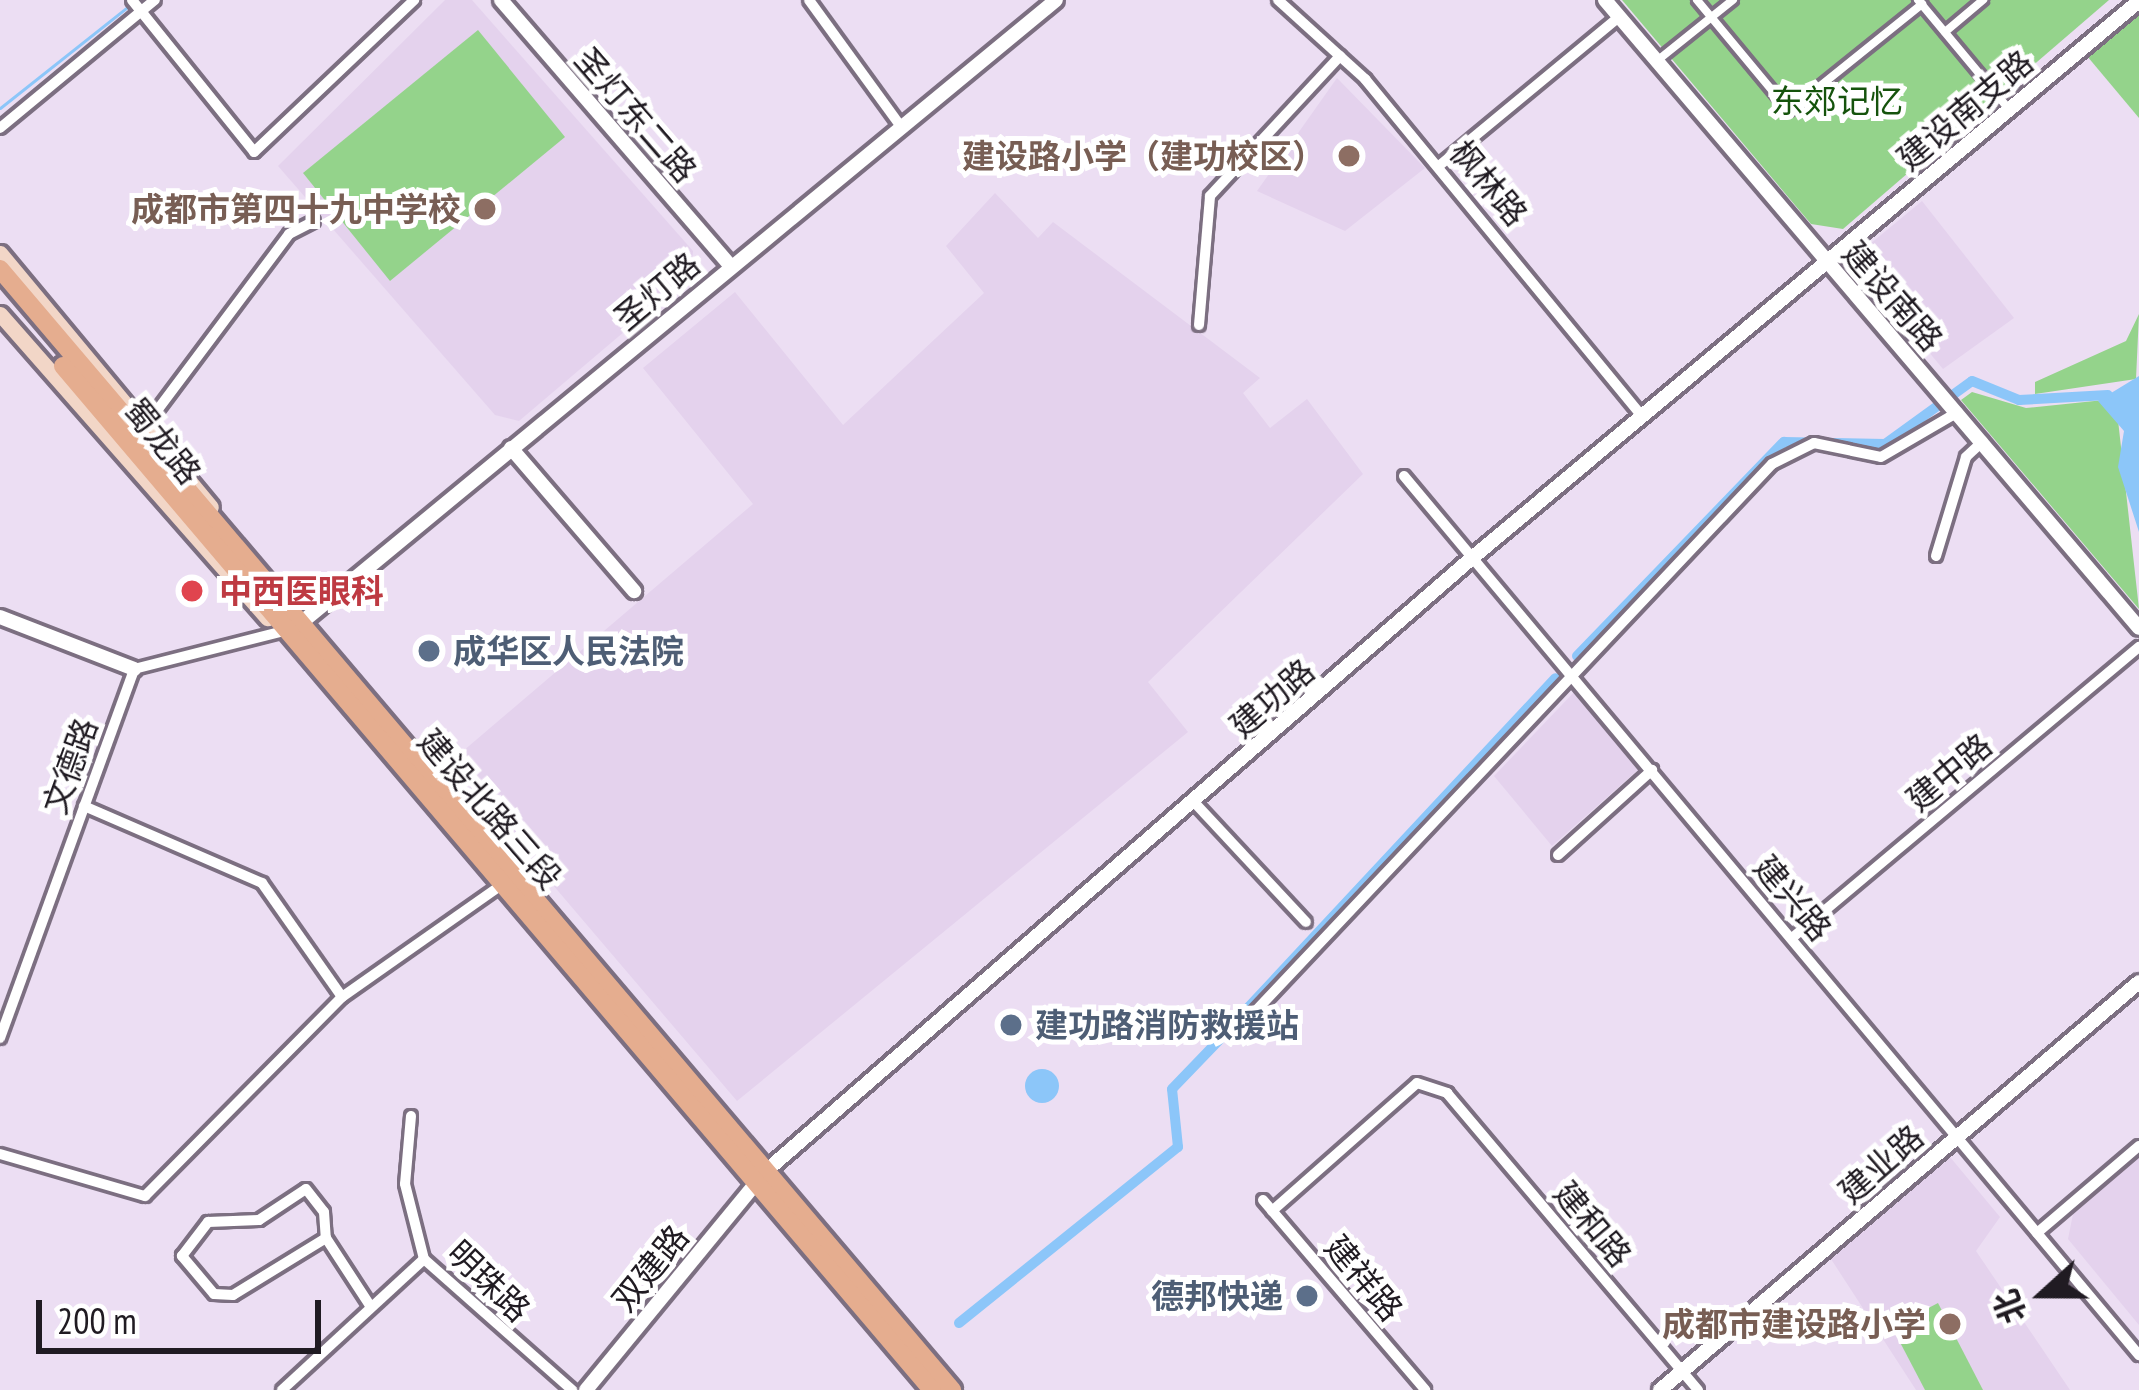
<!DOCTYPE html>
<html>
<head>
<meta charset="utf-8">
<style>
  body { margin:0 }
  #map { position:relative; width:2139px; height:1390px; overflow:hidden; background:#ecdef3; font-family:"PT Sans Narrow","Noto Sans SC",sans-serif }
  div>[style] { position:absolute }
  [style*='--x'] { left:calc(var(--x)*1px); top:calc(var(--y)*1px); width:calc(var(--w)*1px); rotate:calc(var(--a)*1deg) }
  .built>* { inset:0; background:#e4d2ed }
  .green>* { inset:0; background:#94d38b }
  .water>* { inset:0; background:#8cc6f9 }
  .round { border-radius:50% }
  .stream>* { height:3px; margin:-1.5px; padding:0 1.5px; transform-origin:1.5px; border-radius:1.5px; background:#8cc6f9 }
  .canal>* { height:10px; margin:-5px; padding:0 5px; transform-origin:5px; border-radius:5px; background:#8cc6f9 }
  .roads { filter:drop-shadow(3px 0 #7c6f81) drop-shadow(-3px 0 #7c6f81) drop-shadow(0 3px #7c6f81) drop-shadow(0 -3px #7c6f81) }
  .pedestrian>* { height:8px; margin:-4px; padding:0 4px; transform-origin:4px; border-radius:4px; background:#fff }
  .minor>* { height:10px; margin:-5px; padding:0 5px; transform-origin:5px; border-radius:5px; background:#fff }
  .tertiary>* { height:14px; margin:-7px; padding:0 7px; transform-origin:7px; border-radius:7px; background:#fff }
  .secondary>* { height:15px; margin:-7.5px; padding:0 7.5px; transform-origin:7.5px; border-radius:7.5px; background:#f2d6c7 }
  .primary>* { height:18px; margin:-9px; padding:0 9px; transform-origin:9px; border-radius:9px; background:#e5ad8f }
  .dots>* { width:33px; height:33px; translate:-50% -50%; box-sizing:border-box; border:6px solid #fff; border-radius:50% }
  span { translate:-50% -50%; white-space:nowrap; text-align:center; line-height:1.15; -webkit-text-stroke:10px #fff; paint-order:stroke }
  .park-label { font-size:33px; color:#15530c }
  .street-label { font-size:33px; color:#201b22 }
  .education-label { font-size:33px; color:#785e54; font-weight:700 }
  .right { translate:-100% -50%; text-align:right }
  .health-label { font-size:33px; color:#be3a42; font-weight:700 }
  .left { translate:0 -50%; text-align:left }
  .service-label { font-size:33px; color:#4e5e75; font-weight:700 }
  .north { position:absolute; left:1983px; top:1234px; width:120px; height:120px; -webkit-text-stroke:9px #fff; paint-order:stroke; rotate:249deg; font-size:33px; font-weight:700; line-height:48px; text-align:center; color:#201b22 }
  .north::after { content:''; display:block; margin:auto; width:42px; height:54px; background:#201b22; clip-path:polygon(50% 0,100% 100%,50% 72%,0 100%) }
  .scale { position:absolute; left:36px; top:1300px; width:285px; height:54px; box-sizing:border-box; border:6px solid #201b22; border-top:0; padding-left:15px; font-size:36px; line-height:42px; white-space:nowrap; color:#201b22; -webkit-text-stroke:9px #fff; paint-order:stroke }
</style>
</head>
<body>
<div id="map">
  <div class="built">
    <div style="clip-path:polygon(445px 0,472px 0,693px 251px,691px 275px,519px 421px,495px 415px,278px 166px)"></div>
    <div style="clip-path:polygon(1337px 78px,1425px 168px,1345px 231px,1257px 191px)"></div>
    <div style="clip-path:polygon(995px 193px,1038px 238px,1053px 222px,1260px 378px,1243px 393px,1270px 428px,1307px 399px,1363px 474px,1148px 682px,1188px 732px,737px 1101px,449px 763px,753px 504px,643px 368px,735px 292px,843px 425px,984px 293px,946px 246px)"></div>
    <div style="clip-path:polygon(1922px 201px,2014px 318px,1943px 369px,1866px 277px,1864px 249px)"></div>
    <div style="clip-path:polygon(1577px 689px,1640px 768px,1552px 846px,1494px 776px)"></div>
    <div style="clip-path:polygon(1950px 1157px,2000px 1217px,1976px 1251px,2070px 1390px,1916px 1390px,1831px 1259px)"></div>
    <div style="clip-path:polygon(2139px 1157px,2139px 1325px,2068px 1239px,2073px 1214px)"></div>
  </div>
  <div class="green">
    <div style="clip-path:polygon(1622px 0,2109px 0,1843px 229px,1811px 224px)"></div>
    <div style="clip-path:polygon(2139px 10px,2139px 118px,2087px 56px)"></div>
    <div style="clip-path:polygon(478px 30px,565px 137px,390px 281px,303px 173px)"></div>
    <div style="clip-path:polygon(2139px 314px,2136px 379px,2035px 394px,2035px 382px,2126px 341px)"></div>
    <div style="clip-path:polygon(1972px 392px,2026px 408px,2104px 400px,2117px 411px,2139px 609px,1961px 400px)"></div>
    <div style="clip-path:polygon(1938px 1303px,1983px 1390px,1925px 1390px,1892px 1327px)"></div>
  </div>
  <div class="water">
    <div style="clip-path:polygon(2139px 376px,2139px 532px,2118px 467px,2124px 431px,2098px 401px)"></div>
    <div class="round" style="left:1025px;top:1069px;width:34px;height:34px"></div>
  </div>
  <div class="stream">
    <div style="--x:0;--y:108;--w:166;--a:-38.4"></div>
  </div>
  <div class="canal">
    <div style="--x:1577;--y:656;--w:298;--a:-46"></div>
    <div style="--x:1784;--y:442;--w:101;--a:1.1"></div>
    <div style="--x:1885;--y:444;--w:107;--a:-35.9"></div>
    <div style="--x:1972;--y:381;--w:51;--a:22"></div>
    <div style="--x:2019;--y:400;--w:89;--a:-3.2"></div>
    <div style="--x:1230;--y:1027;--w:477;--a:-47"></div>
    <div style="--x:959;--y:1323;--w:281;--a:-38.8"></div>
    <div style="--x:1178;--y:1147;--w:58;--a:-95.9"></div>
    <div style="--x:1172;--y:1089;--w:76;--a:-46.1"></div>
  </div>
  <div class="roads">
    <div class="pedestrian">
      <div style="--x:1697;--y:0;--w:144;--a:50.3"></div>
      <div style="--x:1789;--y:111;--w:171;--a:-38.8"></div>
      <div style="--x:1918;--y:0;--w:141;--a:50.2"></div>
      <div style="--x:1945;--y:32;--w:50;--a:-40.1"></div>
      <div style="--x:1658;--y:60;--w:96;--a:-38.7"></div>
    </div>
    <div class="minor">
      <div style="--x:132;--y:0;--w:195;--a:51.2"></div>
      <div style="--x:254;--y:152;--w:221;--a:-43.5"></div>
      <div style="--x:809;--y:0;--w:158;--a:54"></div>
      <div style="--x:1278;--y:0;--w:118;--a:42.2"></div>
      <div style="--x:1365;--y:79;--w:436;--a:50.6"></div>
      <div style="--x:0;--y:128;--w:201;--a:-39.6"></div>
      <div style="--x:1440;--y:165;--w:232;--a:-39.6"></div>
      <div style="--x:1199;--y:325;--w:129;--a:-85.1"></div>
      <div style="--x:1210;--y:196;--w:191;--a:-47.1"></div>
      <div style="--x:147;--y:424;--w:237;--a:-53.2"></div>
      <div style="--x:289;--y:234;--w:28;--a:-27"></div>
      <div style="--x:1404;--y:476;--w:1146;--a:50.1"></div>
      <div style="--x:1936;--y:556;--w:103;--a:-73.1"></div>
      <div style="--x:1966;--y:457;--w:23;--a:-43"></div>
      <div style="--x:1194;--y:802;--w:164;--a:47"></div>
      <div style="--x:84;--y:806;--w:194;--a:23.4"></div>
      <div style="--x:262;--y:883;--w:139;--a:54.9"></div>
      <div style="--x:1558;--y:855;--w:127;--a:-42.1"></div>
      <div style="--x:1792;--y:938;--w:453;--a:-40"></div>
      <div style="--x:1223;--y:1027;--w:13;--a:45"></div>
      <div style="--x:1232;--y:1036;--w:787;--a:-46.65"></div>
      <div style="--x:1772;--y:464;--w:47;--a:-26.6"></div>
      <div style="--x:1814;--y:443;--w:68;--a:11.8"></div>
      <div style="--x:1881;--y:457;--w:89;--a:-30.3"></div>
      <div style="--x:0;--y:1038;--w:393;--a:-70"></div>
      <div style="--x:134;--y:669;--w:151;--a:-14.2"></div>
      <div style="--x:411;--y:1116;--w:68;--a:95"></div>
      <div style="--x:405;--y:1184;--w:77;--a:75.8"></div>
      <div style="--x:424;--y:1259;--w:198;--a:41.5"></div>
      <div style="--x:0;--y:1154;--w:151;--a:16.2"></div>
      <div style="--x:145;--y:1196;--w:280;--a:-45.3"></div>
      <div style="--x:342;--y:997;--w:202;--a:-35.1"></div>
      <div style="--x:306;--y:1189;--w:29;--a:52"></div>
      <div style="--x:324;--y:1212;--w:26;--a:86"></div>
      <div style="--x:326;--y:1238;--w:109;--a:148.5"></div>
      <div style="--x:233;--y:1295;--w:19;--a:-177"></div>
      <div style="--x:214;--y:1294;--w:50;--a:-130.1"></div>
      <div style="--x:182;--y:1256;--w:43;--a:-52.6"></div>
      <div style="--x:208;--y:1222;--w:51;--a:-2.2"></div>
      <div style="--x:259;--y:1220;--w:56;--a:-33.4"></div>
      <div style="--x:1263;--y:1200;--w:250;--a:49.5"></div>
      <div style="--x:1272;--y:1211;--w:193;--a:-41.4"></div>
      <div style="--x:1417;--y:1083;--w:32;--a:18"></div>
      <div style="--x:1447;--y:1093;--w:389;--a:49.8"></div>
      <div style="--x:2037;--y:1233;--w:134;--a:-40.5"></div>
      <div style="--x:326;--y:1238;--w:82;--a:56.9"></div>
      <div style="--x:282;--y:1390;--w:193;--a:-42.7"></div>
    </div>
    <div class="tertiary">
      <div style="--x:501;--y:0;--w:350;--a:49.2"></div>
      <div style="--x:1605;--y:0;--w:824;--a:49.62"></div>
      <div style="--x:511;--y:448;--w:189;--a:49.3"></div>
      <div style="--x:0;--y:617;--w:144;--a:21.2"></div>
      <div style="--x:296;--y:627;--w:985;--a:-39.52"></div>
      <div style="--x:586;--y:1390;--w:283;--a:-50.6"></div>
      <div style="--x:766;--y:1171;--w:935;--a:-40.97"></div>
      <div style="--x:1472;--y:558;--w:869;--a:-39.86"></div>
      <div style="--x:1660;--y:1390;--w:629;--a:-40.42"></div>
    </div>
    <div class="secondary">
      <div style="--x:0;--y:253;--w:330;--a:50.3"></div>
      <div style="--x:0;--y:314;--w:405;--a:48.7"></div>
    </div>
    <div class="primary">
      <div style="--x:0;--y:269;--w:1471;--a:49.66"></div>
      <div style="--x:63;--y:366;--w:1343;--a:49.68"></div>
    </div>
  </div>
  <div class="dots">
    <div style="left:1349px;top:156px;background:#8d6e63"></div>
    <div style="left:485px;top:209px;background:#8d6e63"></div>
    <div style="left:192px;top:591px;background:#e0444e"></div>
    <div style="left:429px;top:651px;background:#5c6f8a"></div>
    <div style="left:1011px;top:1025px;background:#5c6f8a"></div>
    <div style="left:1307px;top:1296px;background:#5c6f8a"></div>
    <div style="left:1950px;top:1324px;background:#8d6e63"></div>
  </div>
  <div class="park-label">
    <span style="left:1837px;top:101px">东郊记忆</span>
  </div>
  <div class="street-label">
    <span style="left:1965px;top:110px;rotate:-40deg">建设南支路</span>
    <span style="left:636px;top:115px;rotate:49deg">圣灯东二路</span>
    <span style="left:1489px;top:183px;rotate:50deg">枫林路</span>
    <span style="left:657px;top:291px;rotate:-40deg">圣灯路</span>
    <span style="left:1893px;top:296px;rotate:49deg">建设南路</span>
    <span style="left:163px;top:441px;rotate:51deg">蜀龙路</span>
    <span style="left:1272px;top:698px;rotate:-41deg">建功路</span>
    <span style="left:70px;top:766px;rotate:-70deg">文德路</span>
    <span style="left:1949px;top:772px;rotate:-40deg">建中路</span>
    <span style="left:490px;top:809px;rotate:49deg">建设北路三段</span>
    <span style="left:1793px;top:898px;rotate:50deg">建兴路</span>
    <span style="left:1881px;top:1164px;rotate:-41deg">建业路</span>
    <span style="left:1593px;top:1224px;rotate:50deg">建和路</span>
    <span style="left:650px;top:1268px;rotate:-51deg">双建路</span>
    <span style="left:1364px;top:1278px;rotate:50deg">建祥路</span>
    <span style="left:489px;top:1281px;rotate:44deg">明珠路</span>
  </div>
  <div class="education-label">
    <span class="right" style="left:1325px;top:156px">建设路小学（建功校区）</span>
    <span class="right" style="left:461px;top:209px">成都市第四十九中学校</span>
    <span class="right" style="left:1926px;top:1324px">成都市建设路小学</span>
  </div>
  <div class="health-label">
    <span class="left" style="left:219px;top:591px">中西医眼科</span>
  </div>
  <div class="service-label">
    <span class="left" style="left:453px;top:651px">成华区人民法院</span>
    <span class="left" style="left:1035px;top:1025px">建功路消防救援站</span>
    <span class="right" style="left:1283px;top:1296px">德邦快递</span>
  </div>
  <div class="north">北</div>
  <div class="scale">200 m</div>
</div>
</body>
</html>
